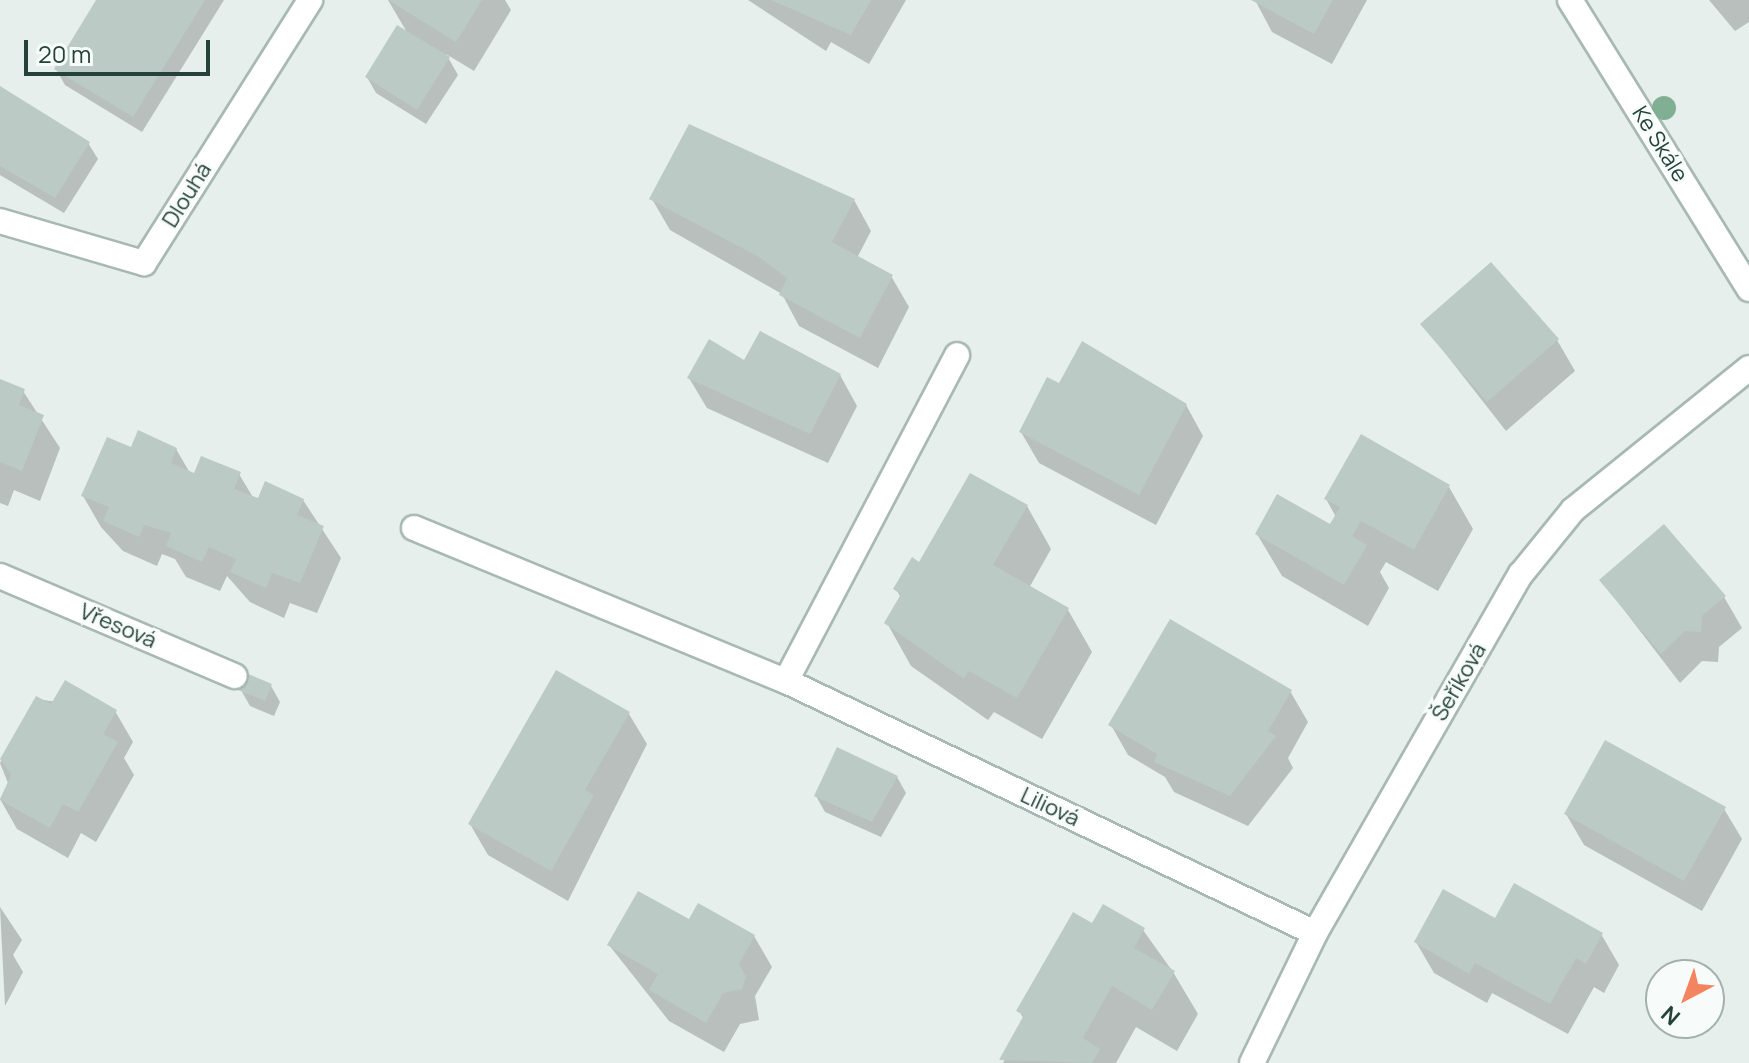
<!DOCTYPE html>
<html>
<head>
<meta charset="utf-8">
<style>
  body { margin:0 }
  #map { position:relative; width:1749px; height:1063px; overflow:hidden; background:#e6efeb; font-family:Manrope,sans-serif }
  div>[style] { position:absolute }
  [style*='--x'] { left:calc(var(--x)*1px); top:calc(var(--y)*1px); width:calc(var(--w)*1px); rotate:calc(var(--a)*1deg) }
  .shadow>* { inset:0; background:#0003 }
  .building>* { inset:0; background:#bbcac4 }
  .roads { filter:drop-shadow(2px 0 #a8b8b2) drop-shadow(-2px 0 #a8b8b2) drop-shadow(0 2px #a8b8b2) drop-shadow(0 -2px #a8b8b2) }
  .minor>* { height:24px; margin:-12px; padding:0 12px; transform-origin:12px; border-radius:12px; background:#fff }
  .trees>* { width:24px; height:24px; margin:-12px; border-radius:50%; background:#80af93 }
  span { translate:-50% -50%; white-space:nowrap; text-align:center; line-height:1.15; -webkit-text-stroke:6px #f7fbf9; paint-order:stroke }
  .street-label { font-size:22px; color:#24423a }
  .north { position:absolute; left:1645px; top:959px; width:80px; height:80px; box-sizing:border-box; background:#f7fbf9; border:2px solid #a3b1ad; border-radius:50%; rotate:221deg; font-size:22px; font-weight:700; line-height:32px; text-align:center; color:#24423a }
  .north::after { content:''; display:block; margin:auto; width:28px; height:36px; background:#f4845f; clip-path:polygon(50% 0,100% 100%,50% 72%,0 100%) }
  .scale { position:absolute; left:24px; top:40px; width:186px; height:36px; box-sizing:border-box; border:4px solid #24423a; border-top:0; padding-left:10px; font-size:24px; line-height:28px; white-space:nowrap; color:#24423a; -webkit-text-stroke:6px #f7fbf9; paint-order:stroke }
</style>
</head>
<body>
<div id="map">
  <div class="shadow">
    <div style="clip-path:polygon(99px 0,224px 0,142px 132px,65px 85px,56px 69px)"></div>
    <div style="clip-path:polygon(388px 0,505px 0,511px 10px,474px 71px,446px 54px,458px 75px,426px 124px,376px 93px,367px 77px,408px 34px)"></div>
    <div style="clip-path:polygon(748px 0,906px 0,869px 64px,831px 42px,826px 51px)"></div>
    <div style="clip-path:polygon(1255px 0,1367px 0,1332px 64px,1272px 32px)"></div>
    <div style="clip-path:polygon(1709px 0,1749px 0,1749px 22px,1735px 31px)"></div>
    <div style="clip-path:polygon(0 88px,88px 143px,98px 159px,64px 213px,0 175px)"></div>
    <div style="clip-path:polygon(652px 199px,854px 200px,871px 231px,857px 258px,891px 276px,909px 307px,878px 368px,799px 326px,782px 294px,670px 230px)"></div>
    <div style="clip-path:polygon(1423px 325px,1557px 340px,1575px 371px,1506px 431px)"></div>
    <div style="clip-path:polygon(745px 363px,840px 375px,857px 406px,828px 463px,707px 408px,689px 378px)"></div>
    <div style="clip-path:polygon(0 381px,23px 391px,60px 448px,40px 501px,14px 490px,8px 506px,0 503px)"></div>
    <div style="clip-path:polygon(1060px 386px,1186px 405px,1203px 436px,1156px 525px,1039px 463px,1021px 432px)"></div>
    <div style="clip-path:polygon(176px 449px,190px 473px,239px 474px,254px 499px,303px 500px,341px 558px,317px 613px,290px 603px,284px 618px,250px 602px,227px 576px,220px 591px,186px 577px,175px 559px,162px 554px,157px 566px,123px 551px,101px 527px,83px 496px,132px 450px)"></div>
    <div style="clip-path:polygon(1449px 487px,1473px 529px,1438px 591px,1386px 562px,1380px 572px,1389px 588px,1368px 626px,1282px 576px,1257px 534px,1331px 527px,1336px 517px,1326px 499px)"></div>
    <div style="clip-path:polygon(1027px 506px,1051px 549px,1029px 588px,1068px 610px,1092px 652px,1042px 739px,994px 712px,988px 720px,911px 666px,887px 623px,901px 598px,896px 589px,920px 565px)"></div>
    <div style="clip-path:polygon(1601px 580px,1724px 597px,1742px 628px,1719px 647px,1718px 662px,1702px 661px,1680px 683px)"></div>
    <div style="clip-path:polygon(271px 686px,280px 702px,274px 716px,250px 706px,241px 690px)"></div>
    <div style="clip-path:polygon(1290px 691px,1308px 722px,1288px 758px,1293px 768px,1248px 826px,1174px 792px,1165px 777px,1128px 755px,1111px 725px)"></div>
    <div style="clip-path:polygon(37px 699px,115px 711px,133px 742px,124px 758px,134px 775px,96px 842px,81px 833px,68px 858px,17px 829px,0 799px,8px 783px,0 763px)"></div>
    <div style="clip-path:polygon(629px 714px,647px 744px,568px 901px,488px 855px,470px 824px)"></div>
    <div style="clip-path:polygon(897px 777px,906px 793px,881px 837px,825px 812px,816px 796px)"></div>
    <div style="clip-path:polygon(1724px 809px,1742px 839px,1702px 911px,1584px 845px,1566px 814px)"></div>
    <div style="clip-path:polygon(0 907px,22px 940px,13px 955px,23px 972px,5px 1006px)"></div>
    <div style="clip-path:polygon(690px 921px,754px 936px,772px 967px,755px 996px,759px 1020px,740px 1024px,724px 1052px,669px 1021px,609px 945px)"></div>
    <div style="clip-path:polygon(1092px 926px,1143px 930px,1173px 972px,1198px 1014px,1177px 1051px,1136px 1027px,1116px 1063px,1003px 1063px,1024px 1019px,1019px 1011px)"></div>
    <div style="clip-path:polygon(1601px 934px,1619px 965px,1604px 993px,1594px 987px,1568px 1034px,1492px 993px,1487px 1003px,1434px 973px,1416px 942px)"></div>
  </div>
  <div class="building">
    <div style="clip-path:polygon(96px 0,205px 0,133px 117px,54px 69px)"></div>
    <div style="clip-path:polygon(388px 0,482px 0,456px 42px)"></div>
    <div style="clip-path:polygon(771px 0,871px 0,851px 35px)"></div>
    <div style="clip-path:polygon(1251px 0,1333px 0,1314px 34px)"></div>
    <div style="clip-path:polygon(397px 25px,450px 57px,417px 110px,365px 77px)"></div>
    <div style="clip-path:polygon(0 86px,90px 142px,55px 198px,0 166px)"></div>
    <div style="clip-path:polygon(689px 124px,855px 199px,832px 242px,893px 275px,860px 338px,779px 295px,787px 278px,759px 257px,649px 199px)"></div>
    <div style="clip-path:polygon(1491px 262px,1559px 339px,1487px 402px,1420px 324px)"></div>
    <div style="clip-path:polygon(760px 331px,841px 374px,810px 434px,687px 378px,709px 339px,744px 360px)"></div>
    <div style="clip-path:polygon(1082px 341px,1187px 404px,1139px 495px,1019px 432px,1047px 377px,1059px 383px)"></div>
    <div style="clip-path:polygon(0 379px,25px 389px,19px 405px,44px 415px,22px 471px,0 462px)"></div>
    <div style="clip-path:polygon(138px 430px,177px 448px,171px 463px,194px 473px,201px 456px,241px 472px,234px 489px,258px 498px,265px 481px,304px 499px,297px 515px,324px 526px,300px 583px,272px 573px,266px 588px,230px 572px,236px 559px,209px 547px,202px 562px,166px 546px,171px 533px,144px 525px,139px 537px,103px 521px,109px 507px,81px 496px,107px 437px,131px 447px)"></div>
    <div style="clip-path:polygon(1361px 434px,1450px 485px,1414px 550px,1361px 521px,1352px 536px,1367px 545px,1344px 585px,1255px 534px,1277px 494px,1330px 524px,1340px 507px,1324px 499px)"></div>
    <div style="clip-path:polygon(970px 473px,1028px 505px,993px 565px,1069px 608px,1017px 698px,969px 671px,964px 679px,884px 623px,901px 594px,893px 589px,912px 557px,919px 562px)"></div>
    <div style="clip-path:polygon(1664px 524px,1726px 596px,1702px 616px,1701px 632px,1685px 631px,1661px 654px,1599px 580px)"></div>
    <div style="clip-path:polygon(1170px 619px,1292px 690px,1268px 731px,1276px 736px,1230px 796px,1154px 762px,1157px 754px,1108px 725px)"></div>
    <div style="clip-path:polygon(556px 670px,630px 712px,585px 790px,594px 795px,551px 871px,468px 824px)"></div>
    <div style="clip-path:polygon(246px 673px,272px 684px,265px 701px,238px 690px)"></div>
    <div style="clip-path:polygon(65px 680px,117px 710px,103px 734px,118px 742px,78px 812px,63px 804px,50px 828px,0 800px,11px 775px,0 759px,36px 696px,51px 704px)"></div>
    <div style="clip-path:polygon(1605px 740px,1726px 807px,1684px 881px,1564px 814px)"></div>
    <div style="clip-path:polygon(837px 747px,898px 776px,872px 822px,814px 796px)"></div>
    <div style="clip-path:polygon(1514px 883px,1603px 933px,1586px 964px,1576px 958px,1550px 1004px,1475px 963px,1469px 974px,1414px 942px,1443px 889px,1495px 918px)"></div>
    <div style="clip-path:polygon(638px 891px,689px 919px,698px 903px,755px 935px,739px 964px,746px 976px,742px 989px,723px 993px,706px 1023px,649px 990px,658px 974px,607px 945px)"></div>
    <div style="clip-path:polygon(1103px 904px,1145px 928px,1134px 948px,1175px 971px,1152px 1010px,1112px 986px,1083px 1038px,1100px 1049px,1092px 1063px,999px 1060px,1024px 1015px,1016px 1011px,1073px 912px,1092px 923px)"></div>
  </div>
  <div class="roads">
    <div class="minor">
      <div style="--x:1570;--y:0;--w:340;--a:58.2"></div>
      <div style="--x:0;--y:221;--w:150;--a:16.3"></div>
      <div style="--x:144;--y:263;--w:311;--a:-57.7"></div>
      <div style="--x:414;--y:528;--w:402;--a:22.4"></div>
      <div style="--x:786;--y:681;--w:586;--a:25.47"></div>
      <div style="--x:0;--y:576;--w:255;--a:23.1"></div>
      <div style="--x:786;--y:681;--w:368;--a:-62.3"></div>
      <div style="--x:1252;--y:1063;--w:144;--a:-64.1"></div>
      <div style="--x:1315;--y:933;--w:414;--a:-60.2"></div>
      <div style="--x:1521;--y:574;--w:82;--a:-50.9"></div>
      <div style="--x:1573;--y:510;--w:226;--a:-38.9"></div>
    </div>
  </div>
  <div class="trees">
    <div style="left:1664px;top:108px"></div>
  </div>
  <div class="street-label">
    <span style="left:1660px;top:144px;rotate:58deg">Ke Skále</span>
    <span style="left:187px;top:195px;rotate:-58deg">Dlouhá</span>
    <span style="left:118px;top:626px;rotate:23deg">Vřesová</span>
    <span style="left:1459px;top:682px;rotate:-60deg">Šeříková</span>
    <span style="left:1050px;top:807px;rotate:25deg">Liliová</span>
  </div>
  <div class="north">N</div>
  <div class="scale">20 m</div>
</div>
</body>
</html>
